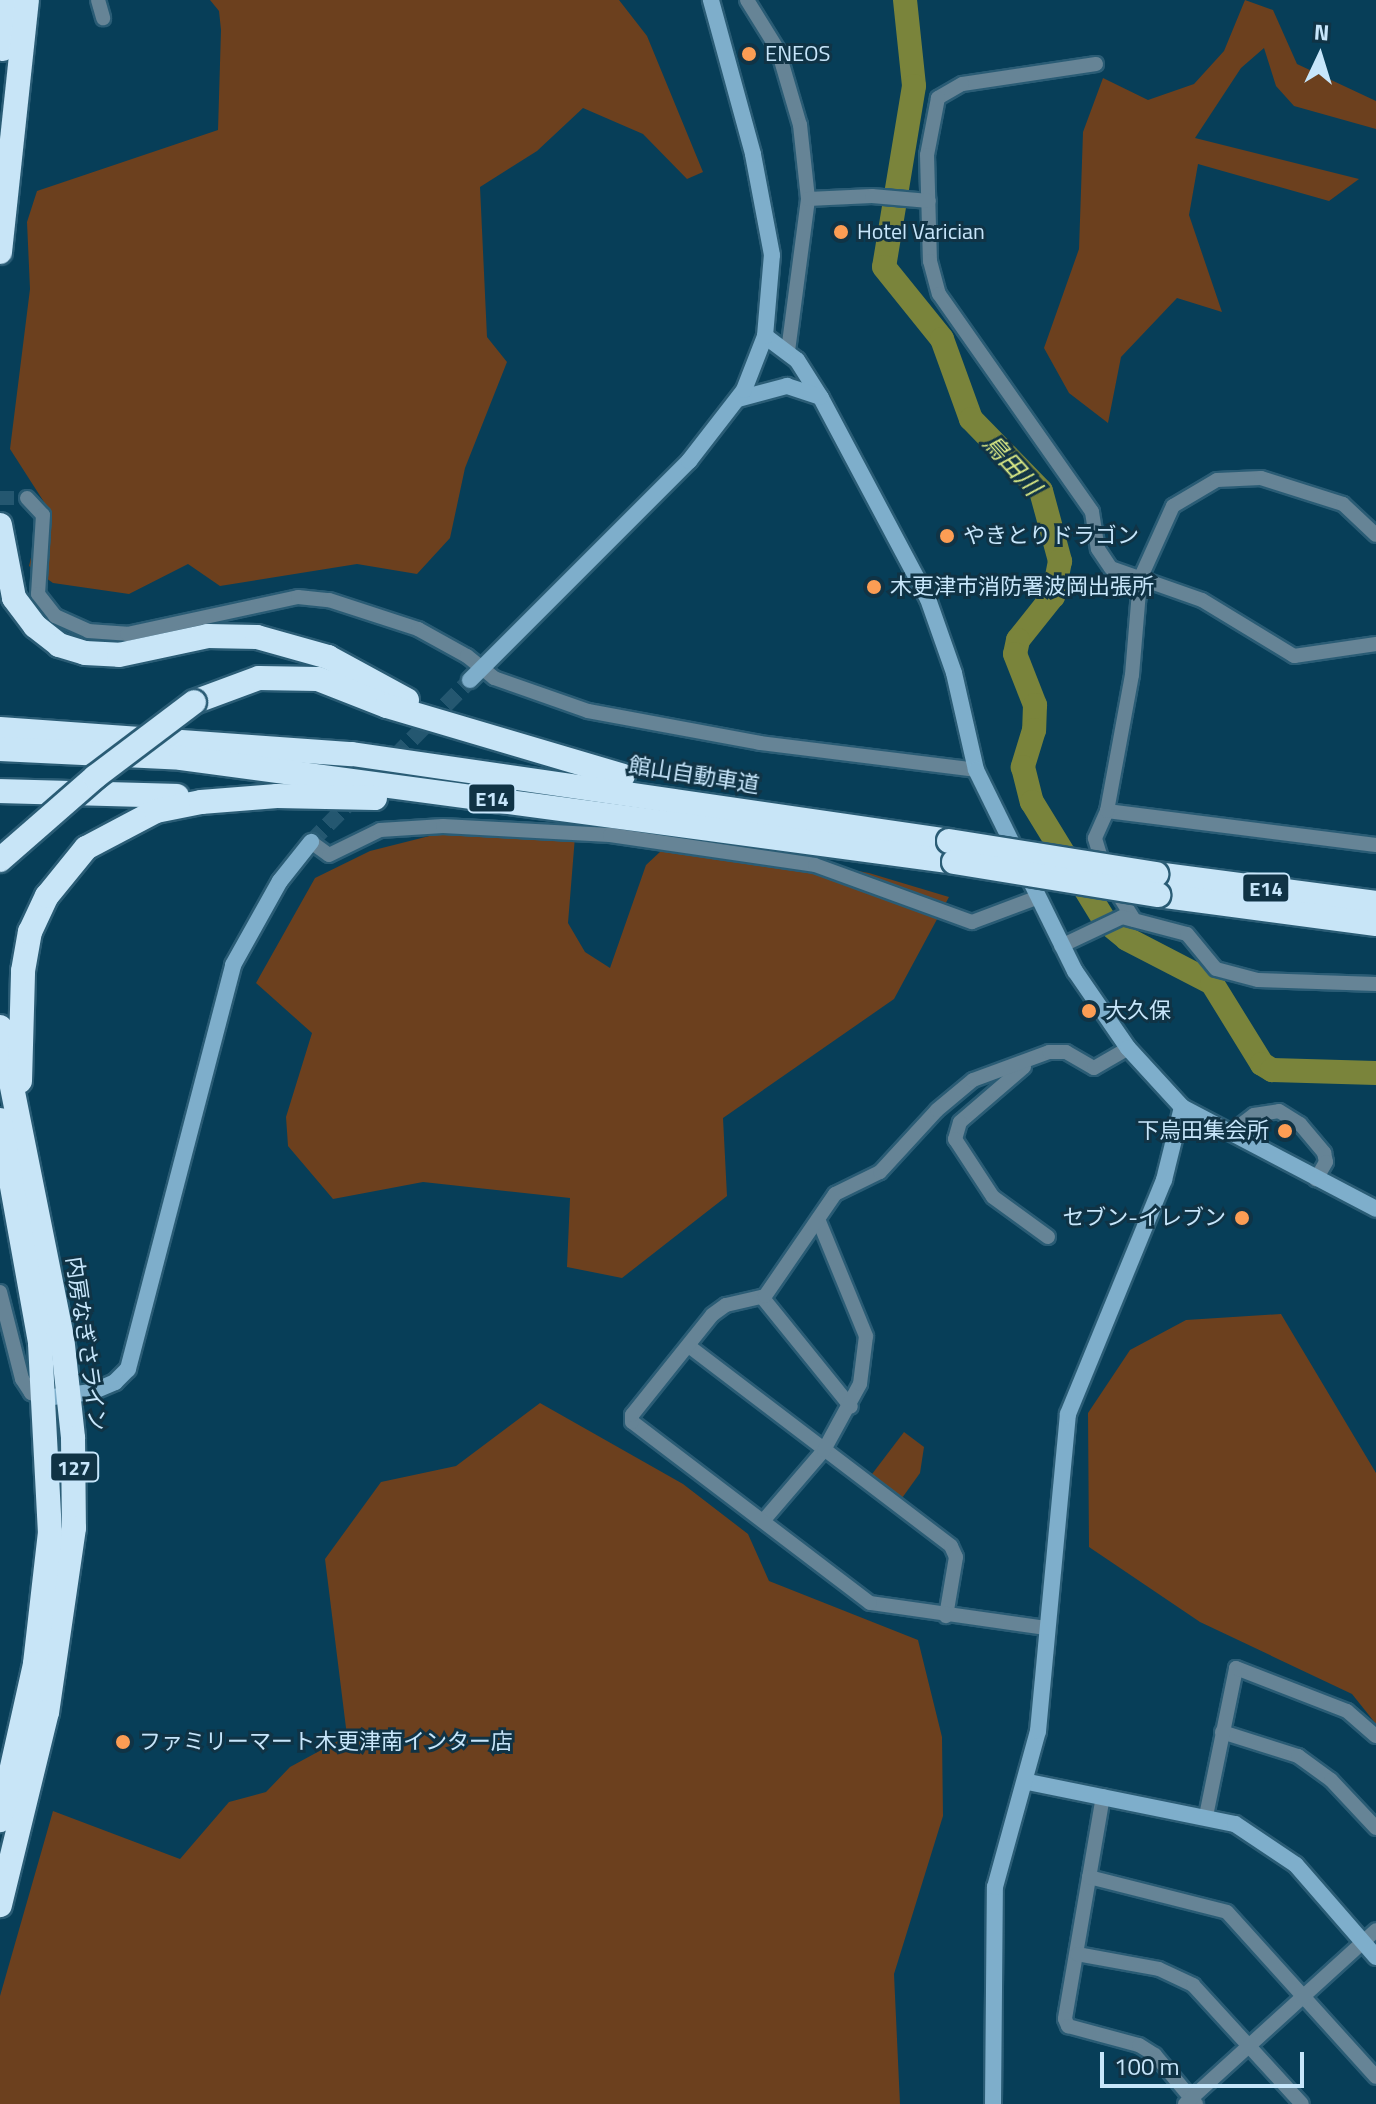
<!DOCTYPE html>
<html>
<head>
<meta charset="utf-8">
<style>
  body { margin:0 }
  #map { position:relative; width:1376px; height:2104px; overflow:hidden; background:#073e58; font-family:"Titillium Web","Noto Sans JP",sans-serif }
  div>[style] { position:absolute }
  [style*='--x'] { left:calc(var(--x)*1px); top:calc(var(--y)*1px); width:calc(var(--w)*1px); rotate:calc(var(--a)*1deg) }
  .green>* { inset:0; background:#6c401e }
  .river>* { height:24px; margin:-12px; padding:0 12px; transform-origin:12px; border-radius:12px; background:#7a843b }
  .street-tunnel>* { height:14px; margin-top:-7px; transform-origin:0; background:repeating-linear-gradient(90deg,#245770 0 14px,transparent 0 21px) }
  .secondary-tunnel>* { height:16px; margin-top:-8px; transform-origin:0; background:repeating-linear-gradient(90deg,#245770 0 16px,transparent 0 24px) }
  .roads { filter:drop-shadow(2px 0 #2a5c75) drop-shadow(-2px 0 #2a5c75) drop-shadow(0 2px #2a5c75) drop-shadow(0 -2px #2a5c75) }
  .street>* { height:14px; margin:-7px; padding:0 7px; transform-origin:7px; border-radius:7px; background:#668496 }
  .secondary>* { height:16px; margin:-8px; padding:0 8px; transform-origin:8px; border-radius:8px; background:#7eaecb }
  .highway>* { height:24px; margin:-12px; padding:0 12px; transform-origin:12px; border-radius:12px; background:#c8e5f7 }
  .bridges { filter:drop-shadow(2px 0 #2a5c75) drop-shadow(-2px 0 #2a5c75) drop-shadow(0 2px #2a5c75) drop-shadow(0 -2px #2a5c75) }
  .highway-bridge>* { height:24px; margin:-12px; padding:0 12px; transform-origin:12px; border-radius:12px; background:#c8e5f7 }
  .dots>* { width:22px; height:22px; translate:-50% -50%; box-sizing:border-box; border:4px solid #103345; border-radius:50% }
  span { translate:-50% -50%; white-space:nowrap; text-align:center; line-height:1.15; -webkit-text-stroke:6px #103345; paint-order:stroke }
  .shield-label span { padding:2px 6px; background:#103345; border:2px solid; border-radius:6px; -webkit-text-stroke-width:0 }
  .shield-label { font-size:20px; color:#c7e6fb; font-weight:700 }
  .poi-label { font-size:22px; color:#c7e6fb }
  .left { translate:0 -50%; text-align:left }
  .right { translate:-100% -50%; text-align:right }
  .street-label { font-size:22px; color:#c7e6fb }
  .water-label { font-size:24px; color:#ddec86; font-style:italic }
  .north { position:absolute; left:1280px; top:16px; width:80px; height:80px; -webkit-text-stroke:6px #103345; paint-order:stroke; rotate:4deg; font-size:22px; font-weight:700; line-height:32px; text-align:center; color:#c7e6fb }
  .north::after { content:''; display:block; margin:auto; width:28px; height:36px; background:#c7e6fb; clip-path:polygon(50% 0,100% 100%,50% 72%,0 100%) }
  .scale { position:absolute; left:1100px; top:2052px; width:204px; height:36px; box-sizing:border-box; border:4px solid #c7e6fb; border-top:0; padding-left:10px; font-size:24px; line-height:28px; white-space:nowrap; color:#c7e6fb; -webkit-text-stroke:6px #103345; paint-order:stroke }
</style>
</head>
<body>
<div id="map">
  <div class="green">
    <div style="clip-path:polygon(210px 0,619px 0,647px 36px,703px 172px,687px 179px,643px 134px,583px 108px,537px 151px,480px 187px,487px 337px,507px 362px,465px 468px,450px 538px,417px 574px,357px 564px,220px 586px,188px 564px,129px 594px,53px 583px,29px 566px,44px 502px,10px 449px,30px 289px,27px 222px,37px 191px,218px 130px,221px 30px,219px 11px)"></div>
    <div style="clip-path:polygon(1245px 0,1273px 10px,1297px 64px,1376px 101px,1376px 129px,1294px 106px,1276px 86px,1264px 48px,1241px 68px,1195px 138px,1359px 179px,1329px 201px,1198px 164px,1189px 215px,1222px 312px,1177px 298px,1121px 357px,1108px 423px,1069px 393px,1044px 348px,1079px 249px,1083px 132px,1103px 78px,1148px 100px,1194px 84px,1224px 51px)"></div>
    <div style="clip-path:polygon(576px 824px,568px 923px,585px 952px,610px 968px,646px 865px,677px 836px,869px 873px,949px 897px,894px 999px,723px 1118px,727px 1196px,622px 1278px,567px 1267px,570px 1198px,423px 1182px,333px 1199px,288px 1146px,286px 1117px,312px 1033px,256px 983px,315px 878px,370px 851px,473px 825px)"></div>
    <div style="clip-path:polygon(1281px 1314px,1376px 1473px,1376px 1724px,1352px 1694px,1200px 1622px,1089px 1547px,1088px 1413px,1130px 1350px,1186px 1320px)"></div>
    <div style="clip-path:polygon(540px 1403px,683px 1484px,748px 1534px,769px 1581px,918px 1640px,942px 1737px,943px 1816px,894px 1974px,900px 2104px,0 2104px,0 1996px,53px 1811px,180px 1859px,229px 1802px,266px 1792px,290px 1767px,347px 1736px,325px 1559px,381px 1482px,456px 1466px)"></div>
    <div style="clip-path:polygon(904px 1432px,924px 1447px,920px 1473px,897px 1505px,866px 1482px)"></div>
  </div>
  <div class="river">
    <div style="--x:905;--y:0;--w:86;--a:84"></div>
    <div style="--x:914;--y:86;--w:183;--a:99.4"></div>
    <div style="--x:884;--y:267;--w:92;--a:51.1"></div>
    <div style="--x:942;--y:339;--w:85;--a:70.1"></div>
    <div style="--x:971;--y:419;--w:100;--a:45.8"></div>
    <div style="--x:1041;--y:491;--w:73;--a:74.8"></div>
    <div style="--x:1060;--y:561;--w:36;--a:101"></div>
    <div style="--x:1053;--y:596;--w:56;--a:128.5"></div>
    <div style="--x:1018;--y:640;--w:14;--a:102"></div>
    <div style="--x:1015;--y:654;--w:55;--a:68.6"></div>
    <div style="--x:1035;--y:705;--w:25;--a:92"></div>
    <div style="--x:1034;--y:730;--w:39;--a:107"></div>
    <div style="--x:1023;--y:767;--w:36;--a:76"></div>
    <div style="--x:1032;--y:802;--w:140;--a:58.5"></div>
    <div style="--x:1105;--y:921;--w:28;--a:39"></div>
    <div style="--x:1127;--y:939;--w:96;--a:27.4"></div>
    <div style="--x:1212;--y:983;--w:95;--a:58.3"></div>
    <div style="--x:1262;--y:1064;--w:12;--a:31"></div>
    <div style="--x:1272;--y:1070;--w:104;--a:1.7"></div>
  </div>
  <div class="street-tunnel">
    <div style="--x:0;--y:498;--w:27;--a:0"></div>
  </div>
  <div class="secondary-tunnel">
    <div style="--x:311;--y:842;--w:227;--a:-45.5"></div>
  </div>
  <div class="roads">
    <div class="street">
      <div style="--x:98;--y:0;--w:19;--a:74"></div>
      <div style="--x:747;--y:0;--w:59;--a:58.2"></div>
      <div style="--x:778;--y:50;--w:78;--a:73.7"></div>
      <div style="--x:800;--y:125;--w:74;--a:83.8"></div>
      <div style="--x:1096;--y:64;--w:135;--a:171.5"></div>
      <div style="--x:962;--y:84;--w:28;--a:150"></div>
      <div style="--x:938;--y:98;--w:58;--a:100.9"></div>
      <div style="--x:927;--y:155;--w:106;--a:88.4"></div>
      <div style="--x:930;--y:261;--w:34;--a:75"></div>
      <div style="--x:939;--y:294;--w:266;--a:54.9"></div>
      <div style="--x:1092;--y:512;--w:37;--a:81"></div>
      <div style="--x:1098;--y:549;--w:23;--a:56"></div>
      <div style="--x:1111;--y:568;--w:96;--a:19.4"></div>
      <div style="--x:1202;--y:600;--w:108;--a:31.3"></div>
      <div style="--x:1294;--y:656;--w:83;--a:-8.3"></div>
      <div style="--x:788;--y:351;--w:153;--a:-82.5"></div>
      <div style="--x:808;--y:199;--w:64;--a:-2.7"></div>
      <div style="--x:872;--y:196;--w:57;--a:5"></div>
      <div style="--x:27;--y:498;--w:23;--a:47"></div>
      <div style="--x:43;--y:515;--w:79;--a:93.6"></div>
      <div style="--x:38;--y:594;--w:28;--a:52"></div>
      <div style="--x:55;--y:616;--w:36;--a:24"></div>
      <div style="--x:88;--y:631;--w:39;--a:4"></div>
      <div style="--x:127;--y:634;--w:175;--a:-12.2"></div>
      <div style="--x:298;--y:597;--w:31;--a:6"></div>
      <div style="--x:329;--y:600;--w:94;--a:18"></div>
      <div style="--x:418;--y:629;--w:56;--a:28.9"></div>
      <div style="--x:467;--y:656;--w:35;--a:39"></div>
      <div style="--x:494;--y:678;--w:100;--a:19.3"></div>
      <div style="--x:588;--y:711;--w:175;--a:10.5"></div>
      <div style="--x:760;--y:743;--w:218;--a:7.1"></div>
      <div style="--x:1107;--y:811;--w:271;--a:7.2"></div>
      <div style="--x:311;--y:842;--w:22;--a:36"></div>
      <div style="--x:329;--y:855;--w:57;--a:-26.1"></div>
      <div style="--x:380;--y:830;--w:63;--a:-3.6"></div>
      <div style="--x:443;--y:826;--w:167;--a:3.1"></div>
      <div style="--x:610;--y:835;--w:207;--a:8.3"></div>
      <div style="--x:815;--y:865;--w:167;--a:20"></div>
      <div style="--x:972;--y:922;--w:68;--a:-20.6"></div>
      <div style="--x:1104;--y:868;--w:31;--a:-107"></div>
      <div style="--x:1095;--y:838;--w:30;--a:-66"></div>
      <div style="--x:1107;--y:811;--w:138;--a:-79.6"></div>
      <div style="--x:1132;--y:675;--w:96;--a:-85.2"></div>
      <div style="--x:1140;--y:579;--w:80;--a:-65.7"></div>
      <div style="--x:1173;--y:506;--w:51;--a:-30.6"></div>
      <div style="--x:1217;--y:480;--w:44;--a:-2.6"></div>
      <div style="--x:1261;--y:478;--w:86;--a:17.6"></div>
      <div style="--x:1343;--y:504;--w:45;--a:43.2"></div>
      <div style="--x:1113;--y:886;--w:40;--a:58"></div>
      <div style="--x:1061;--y:946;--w:68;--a:-25.4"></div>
      <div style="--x:1122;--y:917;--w:67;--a:14.7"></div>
      <div style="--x:1187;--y:934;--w:45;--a:50.4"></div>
      <div style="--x:1216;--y:969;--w:43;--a:14.7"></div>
      <div style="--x:1258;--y:980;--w:118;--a:1.9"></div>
      <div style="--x:1024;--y:1067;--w:84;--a:139.3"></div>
      <div style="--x:960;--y:1122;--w:18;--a:106"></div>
      <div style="--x:955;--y:1139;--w:69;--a:56.8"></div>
      <div style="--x:993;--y:1197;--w:68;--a:36"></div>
      <div style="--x:1230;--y:1133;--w:30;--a:-37"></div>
      <div style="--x:1254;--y:1115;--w:25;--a:-9"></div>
      <div style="--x:1279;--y:1111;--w:25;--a:32"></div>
      <div style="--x:1300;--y:1124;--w:38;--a:50"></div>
      <div style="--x:1324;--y:1153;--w:9;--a:77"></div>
      <div style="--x:1326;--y:1162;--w:20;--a:120"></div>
      <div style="--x:0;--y:1292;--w:90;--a:75.8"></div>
      <div style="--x:22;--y:1379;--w:17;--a:57"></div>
      <div style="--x:31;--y:1393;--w:15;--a:20"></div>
      <div style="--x:762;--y:1297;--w:141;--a:51"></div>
      <div style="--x:690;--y:1347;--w:328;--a:37.3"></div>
      <div style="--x:951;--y:1546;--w:12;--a:66"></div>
      <div style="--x:956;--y:1557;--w:60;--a:99.6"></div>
      <div style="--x:763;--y:1521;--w:94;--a:-49.3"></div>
      <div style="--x:824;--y:1450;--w:75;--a:-61.4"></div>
      <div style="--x:860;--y:1384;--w:48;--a:-82.9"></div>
      <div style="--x:866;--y:1336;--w:126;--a:-112.3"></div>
      <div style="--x:1046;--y:1628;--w:178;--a:-171.9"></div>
      <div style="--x:870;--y:1603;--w:299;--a:-142.7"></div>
      <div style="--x:632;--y:1422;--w:7;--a:-90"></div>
      <div style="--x:632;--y:1415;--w:128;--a:-51.3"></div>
      <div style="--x:712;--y:1315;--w:17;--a:-36"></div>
      <div style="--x:726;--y:1305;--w:40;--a:-13"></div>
      <div style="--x:765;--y:1296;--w:124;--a:-55.5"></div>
      <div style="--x:835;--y:1194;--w:50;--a:-26.1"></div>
      <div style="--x:880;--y:1172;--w:84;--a:-47.4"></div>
      <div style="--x:937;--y:1110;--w:47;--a:-39.8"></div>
      <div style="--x:973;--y:1080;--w:81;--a:-20.2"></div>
      <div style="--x:1049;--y:1052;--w:17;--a:0"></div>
      <div style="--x:1066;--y:1052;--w:32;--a:30"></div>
      <div style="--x:1094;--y:1068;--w:39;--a:-30"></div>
      <div style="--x:1222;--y:1732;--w:80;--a:17.5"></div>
      <div style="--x:1298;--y:1756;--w:41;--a:36"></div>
      <div style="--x:1331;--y:1780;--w:66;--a:46.8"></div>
      <div style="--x:1103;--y:1796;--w:226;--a:99.7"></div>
      <div style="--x:1065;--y:2019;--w:8;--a:67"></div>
      <div style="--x:1068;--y:2026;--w:73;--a:15"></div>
      <div style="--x:1139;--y:2045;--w:19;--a:32"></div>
      <div style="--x:1155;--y:2055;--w:64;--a:50.1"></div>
      <div style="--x:1206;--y:1816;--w:151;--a:-78.5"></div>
      <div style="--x:1236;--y:1668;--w:119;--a:21.2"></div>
      <div style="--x:1347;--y:1711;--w:38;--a:41"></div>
      <div style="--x:1089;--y:1877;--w:142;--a:14.2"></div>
      <div style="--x:1227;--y:1912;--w:222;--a:47.9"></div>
      <div style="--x:1077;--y:1954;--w:83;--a:10.4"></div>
      <div style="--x:1159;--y:1969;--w:38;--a:25"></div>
      <div style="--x:1193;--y:1985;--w:161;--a:47.5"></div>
      <div style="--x:1185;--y:2104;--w:258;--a:-42.3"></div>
    </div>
    <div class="secondary">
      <div style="--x:765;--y:336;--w:40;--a:37"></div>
      <div style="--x:797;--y:360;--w:45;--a:57.7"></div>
      <div style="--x:821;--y:398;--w:228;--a:62"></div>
      <div style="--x:928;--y:599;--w:78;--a:70.6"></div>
      <div style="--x:954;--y:673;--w:99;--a:77.2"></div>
      <div style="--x:976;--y:770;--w:224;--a:63.8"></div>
      <div style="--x:1075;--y:971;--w:93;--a:55.5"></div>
      <div style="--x:1128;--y:1048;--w:80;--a:47.5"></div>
      <div style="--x:1182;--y:1107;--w:219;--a:27.7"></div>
      <div style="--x:738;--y:399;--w:51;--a:-14.9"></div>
      <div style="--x:787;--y:386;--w:35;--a:18"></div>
      <div style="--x:470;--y:680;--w:310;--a:-45"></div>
      <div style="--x:689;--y:461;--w:90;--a:-52.2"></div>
      <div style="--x:744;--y:390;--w:58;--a:-68.7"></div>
      <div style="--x:765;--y:336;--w:81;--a:-85.1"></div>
      <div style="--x:772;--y:255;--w:103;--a:-100.7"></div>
      <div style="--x:753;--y:154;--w:160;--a:-105.3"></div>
      <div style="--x:45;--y:1398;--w:47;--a:-7.3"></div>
      <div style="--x:92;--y:1392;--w:25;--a:-23"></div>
      <div style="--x:115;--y:1382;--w:18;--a:-45"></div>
      <div style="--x:128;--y:1369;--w:417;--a:-75.4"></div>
      <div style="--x:233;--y:965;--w:96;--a:-60.8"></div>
      <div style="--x:280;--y:881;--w:50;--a:-51.5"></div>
      <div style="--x:1028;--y:1782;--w:211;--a:11.5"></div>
      <div style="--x:1235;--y:1824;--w:73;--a:33.9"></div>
      <div style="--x:1296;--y:1865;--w:122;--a:49"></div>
      <div style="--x:993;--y:2104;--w:217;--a:-89.5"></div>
      <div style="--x:995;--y:1887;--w:162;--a:-74.6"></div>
      <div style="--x:1038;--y:1731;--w:318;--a:-84.6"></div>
      <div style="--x:1068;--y:1414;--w:253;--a:-67.7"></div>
      <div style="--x:1164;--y:1180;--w:75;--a:-76.1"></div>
    </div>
    <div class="highway">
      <div style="--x:3;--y:49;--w:49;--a:-81.9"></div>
      <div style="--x:0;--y:252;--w:253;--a:-83.9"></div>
      <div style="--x:0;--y:525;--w:74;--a:79.1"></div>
      <div style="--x:14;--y:598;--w:35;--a:53"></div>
      <div style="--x:35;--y:626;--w:31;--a:38"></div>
      <div style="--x:59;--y:645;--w:27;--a:17"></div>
      <div style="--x:85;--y:653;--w:34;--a:3"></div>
      <div style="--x:119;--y:655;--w:91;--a:-12.1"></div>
      <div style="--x:208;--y:636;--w:49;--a:1.2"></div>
      <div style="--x:257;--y:637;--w:74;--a:15.7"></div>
      <div style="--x:328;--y:657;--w:90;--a:28.6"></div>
      <div style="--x:194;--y:702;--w:69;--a:-20.3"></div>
      <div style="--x:259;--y:678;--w:59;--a:1"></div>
      <div style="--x:318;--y:679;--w:74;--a:21.4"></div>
      <div style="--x:387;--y:706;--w:246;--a:16.5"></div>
      <div style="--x:0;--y:729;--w:353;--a:4.1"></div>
      <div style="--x:352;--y:754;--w:603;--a:8.29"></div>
      <div style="--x:0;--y:749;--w:181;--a:2.8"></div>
      <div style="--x:181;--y:758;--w:780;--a:7.66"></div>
      <div style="--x:0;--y:791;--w:177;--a:1.6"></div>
      <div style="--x:1156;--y:874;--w:222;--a:7.5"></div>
      <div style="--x:1158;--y:895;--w:220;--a:7.6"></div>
      <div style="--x:0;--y:1027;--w:315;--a:78.7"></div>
      <div style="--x:62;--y:1336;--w:103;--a:83.8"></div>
      <div style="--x:73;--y:1438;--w:90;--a:89.4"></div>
      <div style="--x:74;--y:1528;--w:186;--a:98.3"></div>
      <div style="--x:47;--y:1712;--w:199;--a:103.7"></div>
      <div style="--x:20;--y:1081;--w:110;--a:-88.4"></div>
      <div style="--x:23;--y:971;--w:40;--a:-80"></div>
      <div style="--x:30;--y:932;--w:40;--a:-65"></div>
      <div style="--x:47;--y:896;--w:62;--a:-50.9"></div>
      <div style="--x:86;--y:848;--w:79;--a:-27.9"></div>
      <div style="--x:156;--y:811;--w:46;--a:-11.3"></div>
      <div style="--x:201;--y:802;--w:76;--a:-4.5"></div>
      <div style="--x:277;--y:796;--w:98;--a:1.2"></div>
      <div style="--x:0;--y:1120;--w:227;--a:79.8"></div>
      <div style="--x:40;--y:1343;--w:189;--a:87"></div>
      <div style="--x:50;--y:1532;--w:133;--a:96.5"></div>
      <div style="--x:35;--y:1664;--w:160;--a:102.6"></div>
    </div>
  </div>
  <div class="bridges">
    <div class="highway-bridge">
      <div style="--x:949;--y:841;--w:210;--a:9.1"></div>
      <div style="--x:0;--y:860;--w:126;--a:-41.1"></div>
      <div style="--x:95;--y:777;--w:124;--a:-37.1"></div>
      <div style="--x:954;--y:862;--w:207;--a:9.2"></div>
    </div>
  </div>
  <div class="dots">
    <div style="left:749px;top:54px;background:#fc9d54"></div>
    <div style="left:841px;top:232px;background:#fc9d54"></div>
    <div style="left:947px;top:536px;background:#fc9d54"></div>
    <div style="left:874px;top:587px;background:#fc9d54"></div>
    <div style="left:1089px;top:1011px;background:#fc9d54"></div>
    <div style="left:1285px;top:1131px;background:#fc9d54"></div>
    <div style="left:1242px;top:1218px;background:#fc9d54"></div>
    <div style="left:123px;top:1742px;background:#fc9d54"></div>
  </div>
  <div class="shield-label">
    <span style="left:492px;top:798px">E14</span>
    <span style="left:1266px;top:888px">E14</span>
    <span style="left:74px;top:1467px">127</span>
  </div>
  <div class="poi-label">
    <span class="left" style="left:765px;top:54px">ENEOS</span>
    <span class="left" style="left:857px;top:232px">Hotel Varician</span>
    <span class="left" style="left:963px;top:536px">やきとりドラゴン</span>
    <span class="left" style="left:890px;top:587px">木更津市消防署波岡出張所</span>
    <span class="left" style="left:1105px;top:1011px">大久保</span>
    <span class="right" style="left:1269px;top:1131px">下烏田集会所</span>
    <span class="right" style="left:1226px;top:1218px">セブン-イレブン</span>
    <span class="left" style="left:139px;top:1742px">ファミリーマート木更津南インター店</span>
  </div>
  <div class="street-label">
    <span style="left:694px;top:775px;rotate:9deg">館山自動車道</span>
    <span style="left:86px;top:1344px;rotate:82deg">内房なぎさライン</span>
  </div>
  <div class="water-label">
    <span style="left:1012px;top:465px;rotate:48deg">鳥田川</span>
  </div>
  <div class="north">N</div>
  <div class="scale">100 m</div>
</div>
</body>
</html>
